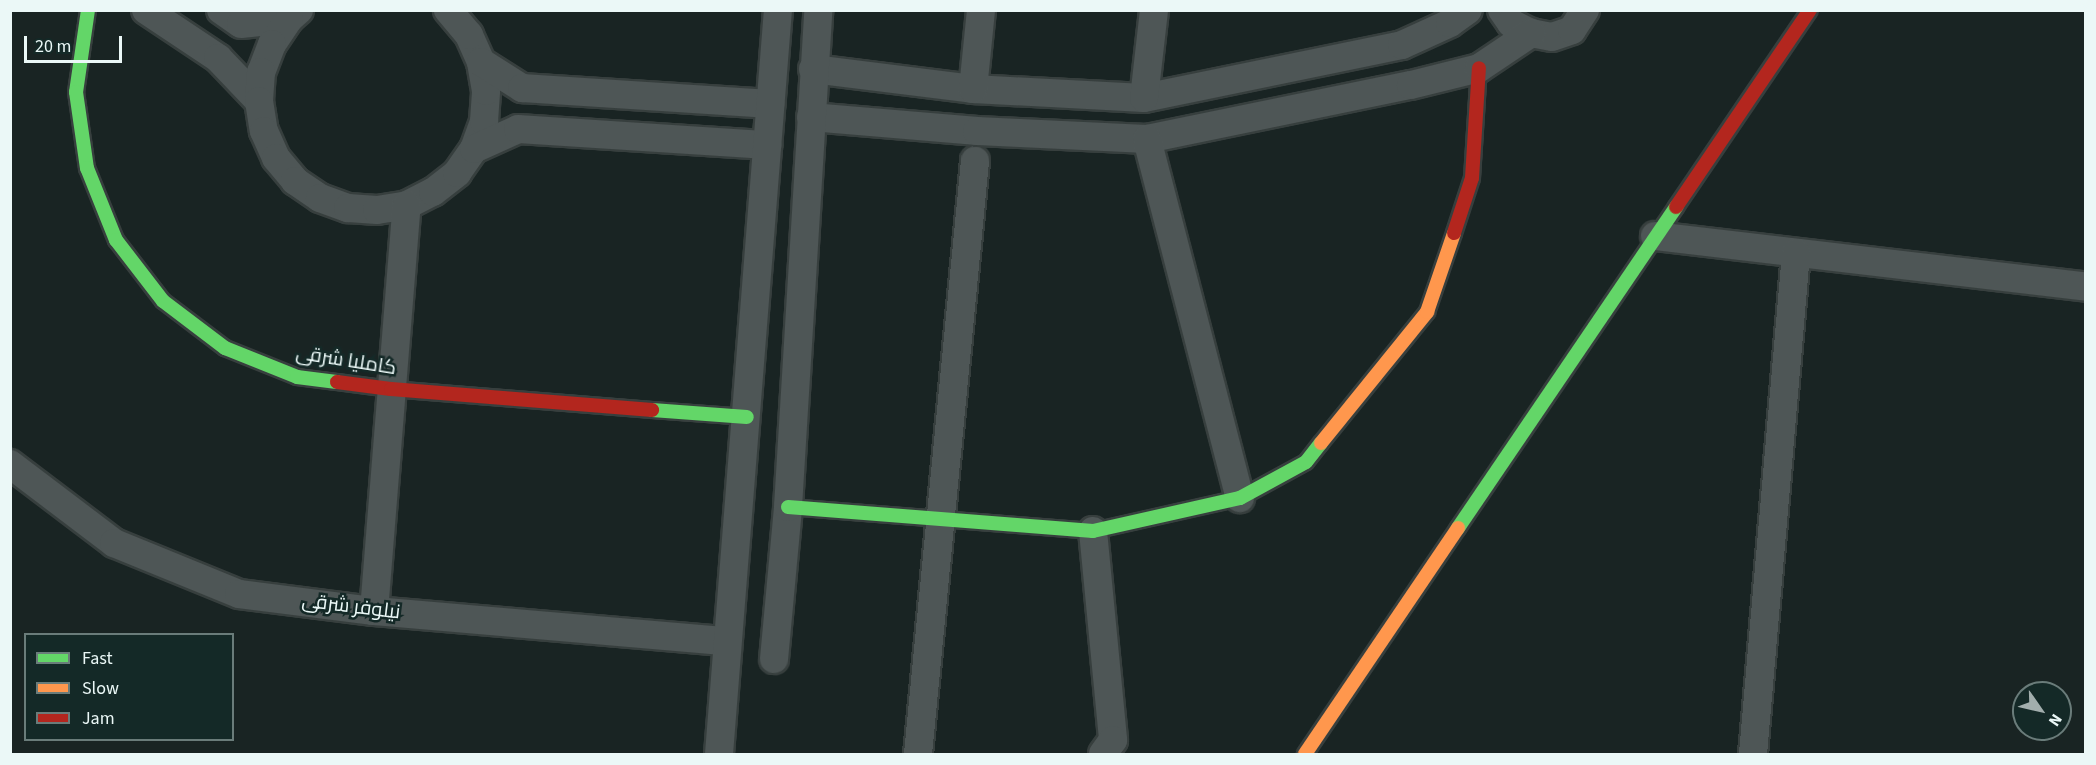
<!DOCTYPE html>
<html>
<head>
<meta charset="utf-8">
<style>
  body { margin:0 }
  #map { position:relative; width:2096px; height:765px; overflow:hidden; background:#192423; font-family:"Source Sans 3",Cairo,sans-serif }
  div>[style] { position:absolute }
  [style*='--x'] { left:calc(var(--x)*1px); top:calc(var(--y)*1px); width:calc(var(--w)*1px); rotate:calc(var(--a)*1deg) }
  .roads { filter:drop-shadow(2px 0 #373f3e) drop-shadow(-2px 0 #373f3e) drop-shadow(0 2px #373f3e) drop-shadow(0 -2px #373f3e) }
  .street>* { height:28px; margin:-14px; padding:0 14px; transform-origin:14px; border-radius:14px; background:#4e5656 }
  .fast>* { height:14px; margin:-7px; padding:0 7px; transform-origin:7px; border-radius:7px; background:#63d668 }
  .slow>* { height:14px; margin:-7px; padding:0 7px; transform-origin:7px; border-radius:7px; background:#ff974d }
  .jam>* { height:14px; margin:-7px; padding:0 7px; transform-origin:7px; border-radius:7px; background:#b3261e }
  span { translate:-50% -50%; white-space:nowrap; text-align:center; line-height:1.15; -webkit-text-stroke:5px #142927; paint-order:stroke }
  .street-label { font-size:20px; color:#ebf8f7 }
  .frame { position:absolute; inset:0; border:12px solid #ebf8f7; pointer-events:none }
  .legend { position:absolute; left:24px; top:633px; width:210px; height:108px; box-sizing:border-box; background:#142927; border:2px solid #6a7c7a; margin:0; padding:8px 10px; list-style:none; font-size:18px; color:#ebf8f7 }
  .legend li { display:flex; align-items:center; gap:12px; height:30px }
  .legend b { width:30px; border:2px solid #6a7c7a }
  .north { position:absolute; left:2012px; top:681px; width:60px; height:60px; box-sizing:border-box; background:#142927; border:2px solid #6a7c7a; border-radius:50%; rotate:124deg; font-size:16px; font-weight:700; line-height:24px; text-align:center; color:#ebf8f7 }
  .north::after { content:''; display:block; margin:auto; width:21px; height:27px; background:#a2aead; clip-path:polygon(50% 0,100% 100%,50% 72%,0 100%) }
  .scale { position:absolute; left:24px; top:36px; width:98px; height:27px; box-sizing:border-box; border:3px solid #ebf8f7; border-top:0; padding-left:8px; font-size:18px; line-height:21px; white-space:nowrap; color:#ebf8f7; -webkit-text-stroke:4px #142927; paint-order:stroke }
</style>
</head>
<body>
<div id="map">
  <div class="roads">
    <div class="street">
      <div style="--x:146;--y:10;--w:87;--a:33.7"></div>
      <div style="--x:218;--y:58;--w:59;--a:46.4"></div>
      <div style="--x:221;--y:10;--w:24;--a:35"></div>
      <div style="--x:241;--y:24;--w:48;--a:-5.9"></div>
      <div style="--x:299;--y:10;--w:13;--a:138"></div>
      <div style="--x:289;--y:19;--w:30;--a:124"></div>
      <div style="--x:272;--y:44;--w:30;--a:111"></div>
      <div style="--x:261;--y:72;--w:29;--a:94"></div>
      <div style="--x:259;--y:101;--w:30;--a:81"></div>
      <div style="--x:264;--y:131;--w:30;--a:66"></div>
      <div style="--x:276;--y:158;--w:30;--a:50"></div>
      <div style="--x:295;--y:181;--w:30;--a:34"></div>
      <div style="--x:320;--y:198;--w:30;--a:20"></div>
      <div style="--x:348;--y:208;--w:29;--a:4"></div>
      <div style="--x:377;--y:210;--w:30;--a:-9"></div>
      <div style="--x:407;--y:205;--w:29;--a:-27"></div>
      <div style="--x:433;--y:192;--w:31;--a:-38"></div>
      <div style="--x:457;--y:173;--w:29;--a:-55"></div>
      <div style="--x:474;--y:149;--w:30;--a:-70"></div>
      <div style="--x:484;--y:121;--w:30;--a:-86"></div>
      <div style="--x:486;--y:91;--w:29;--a:-100"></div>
      <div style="--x:481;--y:62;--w:30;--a:-114"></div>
      <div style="--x:469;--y:35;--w:33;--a:-130"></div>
      <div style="--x:1502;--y:10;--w:16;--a:55"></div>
      <div style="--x:1511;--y:23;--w:22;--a:27"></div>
      <div style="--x:1531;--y:33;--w:21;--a:11"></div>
      <div style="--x:1552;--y:37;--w:21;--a:-19"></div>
      <div style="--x:1572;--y:30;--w:24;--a:-57"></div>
      <div style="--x:481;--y:62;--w:49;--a:32.4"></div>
      <div style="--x:522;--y:88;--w:249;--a:3.7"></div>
      <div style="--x:813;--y:69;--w:161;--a:7.1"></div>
      <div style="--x:973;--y:89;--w:171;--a:3"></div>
      <div style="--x:1144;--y:98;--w:263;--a:-11.6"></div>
      <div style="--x:1402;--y:45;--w:53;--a:-24.6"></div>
      <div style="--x:1450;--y:23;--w:22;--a:-36"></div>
      <div style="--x:973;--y:89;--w:79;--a:-84.2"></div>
      <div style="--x:1144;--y:98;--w:89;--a:-83.5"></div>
      <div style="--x:811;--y:117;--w:167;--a:4.8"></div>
      <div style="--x:977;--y:131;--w:170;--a:2.7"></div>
      <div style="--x:1147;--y:139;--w:269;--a:-11.6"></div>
      <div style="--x:1411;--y:85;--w:70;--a:-14"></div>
      <div style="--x:1479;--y:68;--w:63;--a:-33.9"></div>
      <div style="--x:1147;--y:139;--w:371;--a:75.5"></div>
      <div style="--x:474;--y:149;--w:48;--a:-24.4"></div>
      <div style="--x:518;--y:129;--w:250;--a:3.7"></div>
      <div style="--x:1655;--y:236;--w:434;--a:6.7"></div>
      <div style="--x:10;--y:464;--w:131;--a:37.2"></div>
      <div style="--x:114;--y:543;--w:135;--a:22.2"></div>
      <div style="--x:239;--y:594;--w:136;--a:7.2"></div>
      <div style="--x:374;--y:611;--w:354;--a:4.9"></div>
      <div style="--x:1093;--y:531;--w:210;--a:84.5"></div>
      <div style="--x:1113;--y:740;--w:17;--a:126"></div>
      <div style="--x:374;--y:611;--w:407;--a:-85.4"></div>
      <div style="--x:774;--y:659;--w:153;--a:-84.7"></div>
      <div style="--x:788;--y:507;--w:498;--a:-86.5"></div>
      <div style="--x:719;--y:754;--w:746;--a:-85.47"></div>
      <div style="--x:918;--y:754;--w:596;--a:-84.51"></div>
      <div style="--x:1753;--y:754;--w:503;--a:-85.09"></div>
    </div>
    <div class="fast">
      <div style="--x:88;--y:10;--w:83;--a:98.3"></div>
      <div style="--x:76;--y:92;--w:77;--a:81.8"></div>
      <div style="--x:87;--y:168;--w:78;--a:68.1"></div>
      <div style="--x:116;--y:240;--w:77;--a:52.4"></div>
      <div style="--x:163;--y:301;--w:78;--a:37.2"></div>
      <div style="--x:225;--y:348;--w:78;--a:21.9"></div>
      <div style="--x:297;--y:377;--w:40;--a:7.1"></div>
      <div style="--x:652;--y:410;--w:95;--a:4.2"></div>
      <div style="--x:788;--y:507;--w:306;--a:4.5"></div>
      <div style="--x:1093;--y:531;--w:151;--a:-12.7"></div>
      <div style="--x:1240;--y:498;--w:75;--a:-28.6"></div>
      <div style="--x:1306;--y:462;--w:24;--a:-52"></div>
      <div style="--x:1458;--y:528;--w:388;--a:-55.8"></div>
    </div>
    <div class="slow">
      <div style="--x:1321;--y:443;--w:169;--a:-51"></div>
      <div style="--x:1427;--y:312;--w:83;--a:-71.1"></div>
      <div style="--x:1305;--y:754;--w:273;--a:-55.9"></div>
    </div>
    <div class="jam">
      <div style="--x:1676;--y:207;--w:238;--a:-55.8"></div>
      <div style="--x:1454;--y:233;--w:58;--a:-71.9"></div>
      <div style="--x:1472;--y:178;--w:110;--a:-86.4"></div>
      <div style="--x:337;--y:382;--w:54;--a:7.4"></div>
      <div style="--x:391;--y:389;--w:262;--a:4.6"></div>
    </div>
  </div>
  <div class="street-label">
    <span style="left:346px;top:361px;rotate:9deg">کاملیا شرقی</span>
    <span style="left:351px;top:607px;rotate:7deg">نیلوفر شرقی</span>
  </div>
  <div class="frame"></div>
  <ul class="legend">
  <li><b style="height:8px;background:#63d668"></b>Fast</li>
  <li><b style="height:8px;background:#ff974d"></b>Slow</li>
  <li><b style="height:8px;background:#b3261e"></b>Jam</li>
  </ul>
  <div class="north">N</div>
  <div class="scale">20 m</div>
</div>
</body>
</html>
